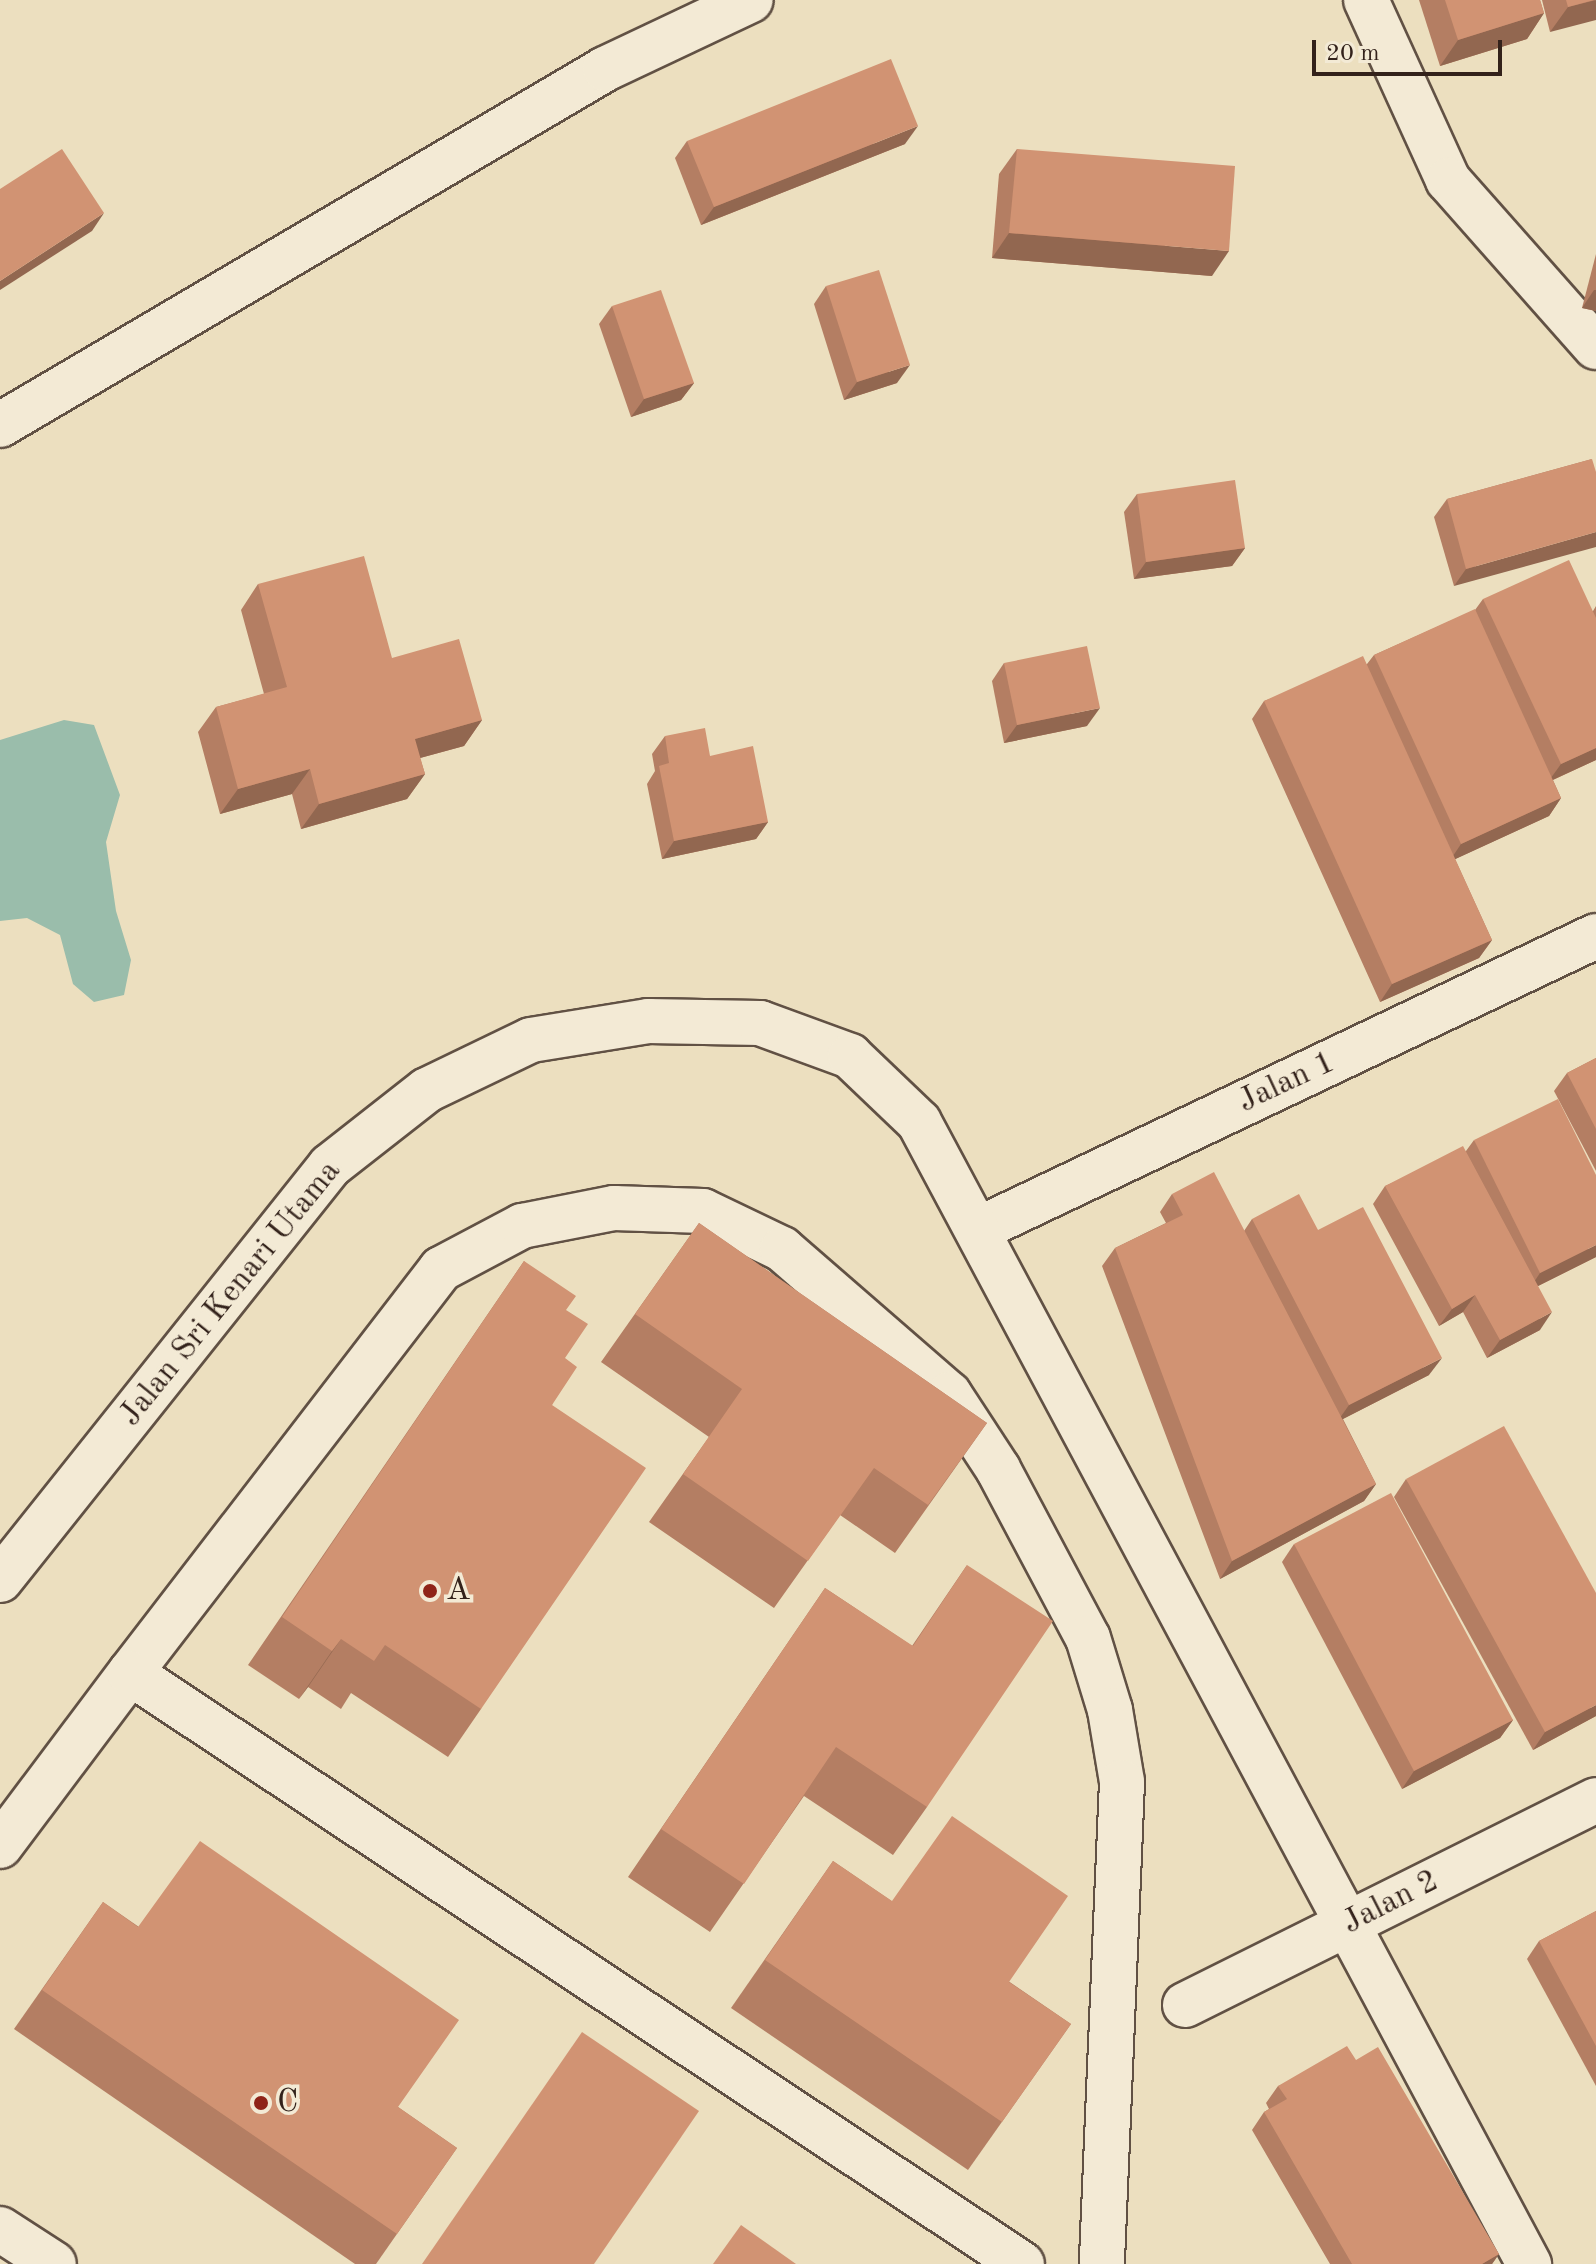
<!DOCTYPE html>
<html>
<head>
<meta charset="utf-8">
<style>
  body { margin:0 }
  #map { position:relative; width:1596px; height:2264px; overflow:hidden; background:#ecdfbf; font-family:"Old Standard TT",serif }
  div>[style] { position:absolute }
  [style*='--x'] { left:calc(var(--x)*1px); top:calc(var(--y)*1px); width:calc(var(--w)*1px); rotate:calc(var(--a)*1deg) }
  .water>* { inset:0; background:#9abdab }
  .roads { filter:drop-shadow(2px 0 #615144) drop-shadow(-2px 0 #615144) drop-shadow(0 2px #615144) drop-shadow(0 -2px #615144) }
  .minor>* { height:44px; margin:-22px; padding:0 22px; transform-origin:22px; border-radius:22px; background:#f3ead5 }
  .wall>* { inset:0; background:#b47e63 }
  .shaded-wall>* { inset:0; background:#926750 }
  .building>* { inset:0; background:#d19373 }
  .dots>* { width:22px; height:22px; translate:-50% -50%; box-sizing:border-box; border:4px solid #f3ead5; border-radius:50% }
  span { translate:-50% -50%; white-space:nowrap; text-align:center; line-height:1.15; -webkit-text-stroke:7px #f3ead5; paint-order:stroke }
  .street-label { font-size:32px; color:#33221b }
  .poi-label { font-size:32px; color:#33221b }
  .left { translate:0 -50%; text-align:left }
  .scale { position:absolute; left:1312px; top:40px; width:190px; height:36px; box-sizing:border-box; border:4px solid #33221b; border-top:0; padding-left:10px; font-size:24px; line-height:28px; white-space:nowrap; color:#33221b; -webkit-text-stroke:6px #f3ead5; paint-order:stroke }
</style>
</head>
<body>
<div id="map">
  <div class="water">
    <div style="clip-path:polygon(64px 720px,94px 725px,120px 795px,106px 842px,116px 911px,131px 960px,124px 995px,94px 1002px,73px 984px,60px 935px,27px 918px,0 921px,0 740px)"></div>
  </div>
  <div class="roads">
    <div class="minor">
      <div style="--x:1366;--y:0;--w:198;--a:65.5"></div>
      <div style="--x:1448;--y:180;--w:223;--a:48.5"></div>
      <div style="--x:0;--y:425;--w:702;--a:-30.47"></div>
      <div style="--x:605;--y:69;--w:161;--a:-25.3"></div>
      <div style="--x:979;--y:1229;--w:683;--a:-25.4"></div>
      <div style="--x:0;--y:1580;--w:529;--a:-51.44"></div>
      <div style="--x:330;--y:1166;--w:123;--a:-38.1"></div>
      <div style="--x:427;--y:1090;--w:115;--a:-25.7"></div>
      <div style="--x:531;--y:1040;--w:119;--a:-9.2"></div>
      <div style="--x:648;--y:1021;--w:112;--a:1"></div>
      <div style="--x:760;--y:1023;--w:96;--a:20.1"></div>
      <div style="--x:850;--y:1056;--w:95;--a:43.7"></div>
      <div style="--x:919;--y:1122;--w:1295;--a:61.89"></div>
      <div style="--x:130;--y:1673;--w:510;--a:-52.41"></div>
      <div style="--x:441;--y:1269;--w:92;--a:-28"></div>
      <div style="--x:522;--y:1226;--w:94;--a:-11.1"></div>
      <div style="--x:614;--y:1208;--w:89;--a:1.9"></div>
      <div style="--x:703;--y:1211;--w:88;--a:25.7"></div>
      <div style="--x:782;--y:1249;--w:221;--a:41"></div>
      <div style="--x:949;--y:1394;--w:90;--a:56.8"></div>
      <div style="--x:998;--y:1469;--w:191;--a:62"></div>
      <div style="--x:1088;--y:1638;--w:75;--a:73"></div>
      <div style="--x:1110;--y:1710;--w:73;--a:80.5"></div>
      <div style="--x:1122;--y:1782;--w:482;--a:92.4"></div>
      <div style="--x:0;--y:1846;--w:216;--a:-53.1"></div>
      <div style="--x:130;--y:1673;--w:1070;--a:33.53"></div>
      <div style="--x:1185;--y:2005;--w:459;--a:-26.5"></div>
      <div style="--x:0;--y:2229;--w:64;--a:32.9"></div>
    </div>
  </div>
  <div class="wall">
    <div style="clip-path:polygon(1419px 0,1540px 0,1544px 13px,1527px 39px,1440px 66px)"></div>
    <div style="clip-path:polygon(1542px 0,1596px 0,1550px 32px)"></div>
    <div style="clip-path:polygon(687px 141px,905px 144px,701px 225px,675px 158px)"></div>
    <div style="clip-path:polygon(1017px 149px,1212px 276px,992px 258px,999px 174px)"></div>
    <div style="clip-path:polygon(1596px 254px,1596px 311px,1582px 308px)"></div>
    <div style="clip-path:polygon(826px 286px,897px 383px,844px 400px,814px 304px)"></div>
    <div style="clip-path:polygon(612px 306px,694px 383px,681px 400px,631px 417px,599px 324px)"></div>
    <div style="clip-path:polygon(1592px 459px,1454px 586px,1434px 517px,1447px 499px)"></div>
    <div style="clip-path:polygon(1137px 494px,1245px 548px,1232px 566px,1134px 579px,1124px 512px)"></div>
    <div style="clip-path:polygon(258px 584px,482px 720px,464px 746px,420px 758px,425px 774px,407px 799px,301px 829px,292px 794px,220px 814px,198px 732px,216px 707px,264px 694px,241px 610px)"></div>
    <div style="clip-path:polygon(1483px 599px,1593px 611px,1596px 606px,1596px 760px,1553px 780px,1561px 798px,1549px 816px,1455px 859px,1492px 940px,1479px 958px,1380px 1002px,1252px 719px,1264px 701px,1367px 664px,1374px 655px,1475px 610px)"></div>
    <div style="clip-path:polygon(1004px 663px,1087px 726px,1004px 743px,992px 681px)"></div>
    <div style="clip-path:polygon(665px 736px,710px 756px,768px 822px,756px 839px,662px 859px,647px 784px,655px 771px,652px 754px)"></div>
    <div style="clip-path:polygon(1596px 1058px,1596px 1171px,1554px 1091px,1567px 1073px)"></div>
    <div style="clip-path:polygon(1474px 1140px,1596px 1257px,1538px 1286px,1540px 1330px,1487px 1358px,1463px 1312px,1439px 1326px,1373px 1204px,1385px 1186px,1466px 1151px)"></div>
    <div style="clip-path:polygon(1172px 1194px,1244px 1231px,1252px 1219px,1318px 1230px,1429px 1375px,1343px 1419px,1376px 1484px,1364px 1501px,1220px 1579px,1102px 1266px,1115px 1248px,1166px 1223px,1160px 1212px)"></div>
    <div style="clip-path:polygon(699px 1223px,987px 1423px,895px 1553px,840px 1515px,774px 1608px,649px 1522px,709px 1437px,601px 1362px)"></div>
    <div style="clip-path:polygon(524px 1261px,566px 1310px,565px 1358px,552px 1405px,481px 1709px,448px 1757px,351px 1693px,341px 1709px,308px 1687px,299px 1699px,248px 1665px)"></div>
    <div style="clip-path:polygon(1406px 1479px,1596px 1716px,1533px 1750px,1394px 1497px)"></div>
    <div style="clip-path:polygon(1294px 1544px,1513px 1720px,1500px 1738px,1402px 1789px,1282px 1562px)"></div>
    <div style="clip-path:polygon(967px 1565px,927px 1807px,893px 1855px,804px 1796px,710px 1932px,628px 1877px,825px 1588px,912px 1646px)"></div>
    <div style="clip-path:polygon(833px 1861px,1071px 2024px,968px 2170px,731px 2008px)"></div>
    <div style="clip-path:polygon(103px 1902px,457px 2148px,376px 2264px,355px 2264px,14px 2029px)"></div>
    <div style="clip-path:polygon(1596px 1911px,1596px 2086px,1527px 1959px,1539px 1941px)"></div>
    <div style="clip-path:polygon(1356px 2060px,1499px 2254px,1492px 2264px,1330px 2264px,1252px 2130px,1264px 2112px,1269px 2109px,1266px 2103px,1278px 2086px)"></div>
  </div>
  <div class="shaded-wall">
    <div style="clip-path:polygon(1596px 0,1596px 20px,1550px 32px,1568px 7px)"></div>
    <div style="clip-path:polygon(1544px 13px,1527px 39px,1440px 66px,1458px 40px)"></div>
    <div style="clip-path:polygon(918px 126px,905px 144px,701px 225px,714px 207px)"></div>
    <div style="clip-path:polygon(104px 213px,92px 231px,0 290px,0 281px)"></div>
    <div style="clip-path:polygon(1009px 233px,1229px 251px,1212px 276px,992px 258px)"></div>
    <div style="clip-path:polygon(1594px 290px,1596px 290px,1596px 311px,1582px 308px)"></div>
    <div style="clip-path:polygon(910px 365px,897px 383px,844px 400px,857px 382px)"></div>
    <div style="clip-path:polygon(694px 383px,681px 400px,631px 417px,644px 399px)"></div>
    <div style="clip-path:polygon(1596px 532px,1596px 547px,1454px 586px,1466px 569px)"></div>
    <div style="clip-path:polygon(1245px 548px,1232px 566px,1134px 579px,1146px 562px)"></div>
    <div style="clip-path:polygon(1100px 708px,1087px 726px,1004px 743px,1017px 725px)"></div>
    <div style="clip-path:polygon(482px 720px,464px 746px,398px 764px,415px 739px)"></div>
    <div style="clip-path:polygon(1596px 748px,1596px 760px,1548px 782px,1561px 764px)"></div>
    <div style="clip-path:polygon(310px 769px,292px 794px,220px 814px,238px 789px)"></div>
    <div style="clip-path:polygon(425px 774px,407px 799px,301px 829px,319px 804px)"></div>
    <div style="clip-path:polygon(1561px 798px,1549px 816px,1449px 862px,1461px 844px)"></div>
    <div style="clip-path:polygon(768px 822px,756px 839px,662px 859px,674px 841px)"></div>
    <div style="clip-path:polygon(1492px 940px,1479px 958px,1380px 1002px,1392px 984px)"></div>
    <div style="clip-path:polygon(1596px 1245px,1596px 1257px,1528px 1291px,1540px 1273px)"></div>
    <div style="clip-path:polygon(1475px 1295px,1463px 1312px,1439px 1326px,1452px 1309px)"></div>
    <div style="clip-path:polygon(1552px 1312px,1540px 1330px,1487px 1358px,1500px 1340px)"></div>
    <div style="clip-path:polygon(1442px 1358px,1429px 1375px,1337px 1422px,1349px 1405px)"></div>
    <div style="clip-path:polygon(1376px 1484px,1364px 1501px,1220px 1579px,1232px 1561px)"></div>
    <div style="clip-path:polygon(341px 1639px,308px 1687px,299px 1699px,332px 1651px)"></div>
    <div style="clip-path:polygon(1596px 1705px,1596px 1716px,1533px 1750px,1545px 1732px)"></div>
    <div style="clip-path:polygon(1513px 1720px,1500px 1738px,1402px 1789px,1414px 1771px)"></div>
    <div style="clip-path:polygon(1499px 2254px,1492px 2264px,1482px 2264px)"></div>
  </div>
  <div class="building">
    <div style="clip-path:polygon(1445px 0,1540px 0,1544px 13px,1458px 40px)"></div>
    <div style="clip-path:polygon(1566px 0,1594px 0,1568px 7px)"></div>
    <div style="clip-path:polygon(891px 59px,918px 126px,714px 207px,687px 141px)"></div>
    <div style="clip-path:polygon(62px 149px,104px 213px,0 281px,0 189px)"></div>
    <div style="clip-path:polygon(1017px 149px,1235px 166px,1229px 251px,1009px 233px)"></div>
    <div style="clip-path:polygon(879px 270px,910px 365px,857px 382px,826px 286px)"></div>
    <div style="clip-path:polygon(661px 290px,694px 383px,644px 399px,612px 306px)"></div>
    <div style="clip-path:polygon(1592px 459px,1596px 472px,1596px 532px,1466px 569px,1447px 499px)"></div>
    <div style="clip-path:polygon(1235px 480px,1245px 548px,1146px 562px,1137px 494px)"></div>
    <div style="clip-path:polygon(364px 556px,392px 658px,459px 639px,482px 720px,415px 739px,425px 774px,319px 804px,310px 769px,238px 789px,216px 707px,287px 687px,258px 584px)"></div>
    <div style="clip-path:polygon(1569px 560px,1596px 618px,1596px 748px,1561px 764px,1483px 599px)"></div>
    <div style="clip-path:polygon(1475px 609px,1561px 798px,1461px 844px,1374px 655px)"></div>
    <div style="clip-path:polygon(1087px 646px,1100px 708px,1017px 725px,1004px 663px)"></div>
    <div style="clip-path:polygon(1363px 656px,1492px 940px,1392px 984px,1264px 701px)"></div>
    <div style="clip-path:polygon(705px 728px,710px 756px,753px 746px,768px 822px,674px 841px,659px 766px,669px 763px,665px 736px)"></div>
    <div style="clip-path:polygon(1596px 1058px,1596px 1129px,1567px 1073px)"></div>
    <div style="clip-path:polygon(1558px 1099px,1596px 1175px,1596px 1245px,1540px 1273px,1474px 1140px)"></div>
    <div style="clip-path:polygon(1463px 1146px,1552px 1312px,1500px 1340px,1475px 1295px,1452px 1309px,1385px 1186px)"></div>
    <div style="clip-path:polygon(1214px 1172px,1376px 1484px,1232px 1561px,1115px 1248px,1183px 1215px,1172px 1194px)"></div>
    <div style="clip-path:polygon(1299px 1194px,1318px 1230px,1363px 1207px,1442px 1358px,1349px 1405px,1252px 1219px)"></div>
    <div style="clip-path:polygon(699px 1223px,987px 1423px,928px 1505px,874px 1468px,808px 1561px,683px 1474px,742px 1389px,635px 1314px)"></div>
    <div style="clip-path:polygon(524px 1261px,576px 1296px,566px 1310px,588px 1324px,565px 1358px,577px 1367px,552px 1405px,646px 1468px,481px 1709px,385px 1645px,374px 1661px,341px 1639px,332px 1651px,282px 1617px)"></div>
    <div style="clip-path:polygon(1504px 1426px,1596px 1593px,1596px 1705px,1545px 1732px,1406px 1479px)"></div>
    <div style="clip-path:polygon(1391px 1493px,1513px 1720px,1414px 1771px,1294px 1544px)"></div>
    <div style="clip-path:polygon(967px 1565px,1053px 1621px,927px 1807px,836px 1747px,744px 1884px,661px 1829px,825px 1588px,913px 1646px)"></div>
    <div style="clip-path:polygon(952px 1816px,1068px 1896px,1009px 1982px,1071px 2024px,1002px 2122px,765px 1960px,833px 1861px,892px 1901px)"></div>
    <div style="clip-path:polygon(200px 1841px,459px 2020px,398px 2107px,457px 2148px,397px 2234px,42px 1990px,103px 1902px,138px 1927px)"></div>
    <div style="clip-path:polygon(1596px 1911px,1596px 2046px,1539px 1941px)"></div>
    <div style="clip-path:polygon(582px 2032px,699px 2111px,594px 2264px,422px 2264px)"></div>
    <div style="clip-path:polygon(1347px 2046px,1356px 2060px,1378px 2047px,1499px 2254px,1482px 2264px,1352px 2264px,1264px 2112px,1287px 2099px,1278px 2086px)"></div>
    <div style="clip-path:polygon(741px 2225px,796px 2264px,713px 2264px)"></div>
  </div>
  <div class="dots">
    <div style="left:430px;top:1591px;background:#8f2418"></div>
    <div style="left:261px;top:2103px;background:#8f2418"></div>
  </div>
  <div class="street-label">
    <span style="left:1287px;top:1083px;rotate:-25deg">Jalan 1</span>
    <span style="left:231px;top:1294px;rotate:-51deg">Jalan Sri Kenari Utama</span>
    <span style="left:1391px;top:1903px;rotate:-27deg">Jalan 2</span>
  </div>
  <div class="poi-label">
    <span class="left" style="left:446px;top:1591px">A</span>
    <span class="left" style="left:277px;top:2103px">C</span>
  </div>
  <div class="scale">20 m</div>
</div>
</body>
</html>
